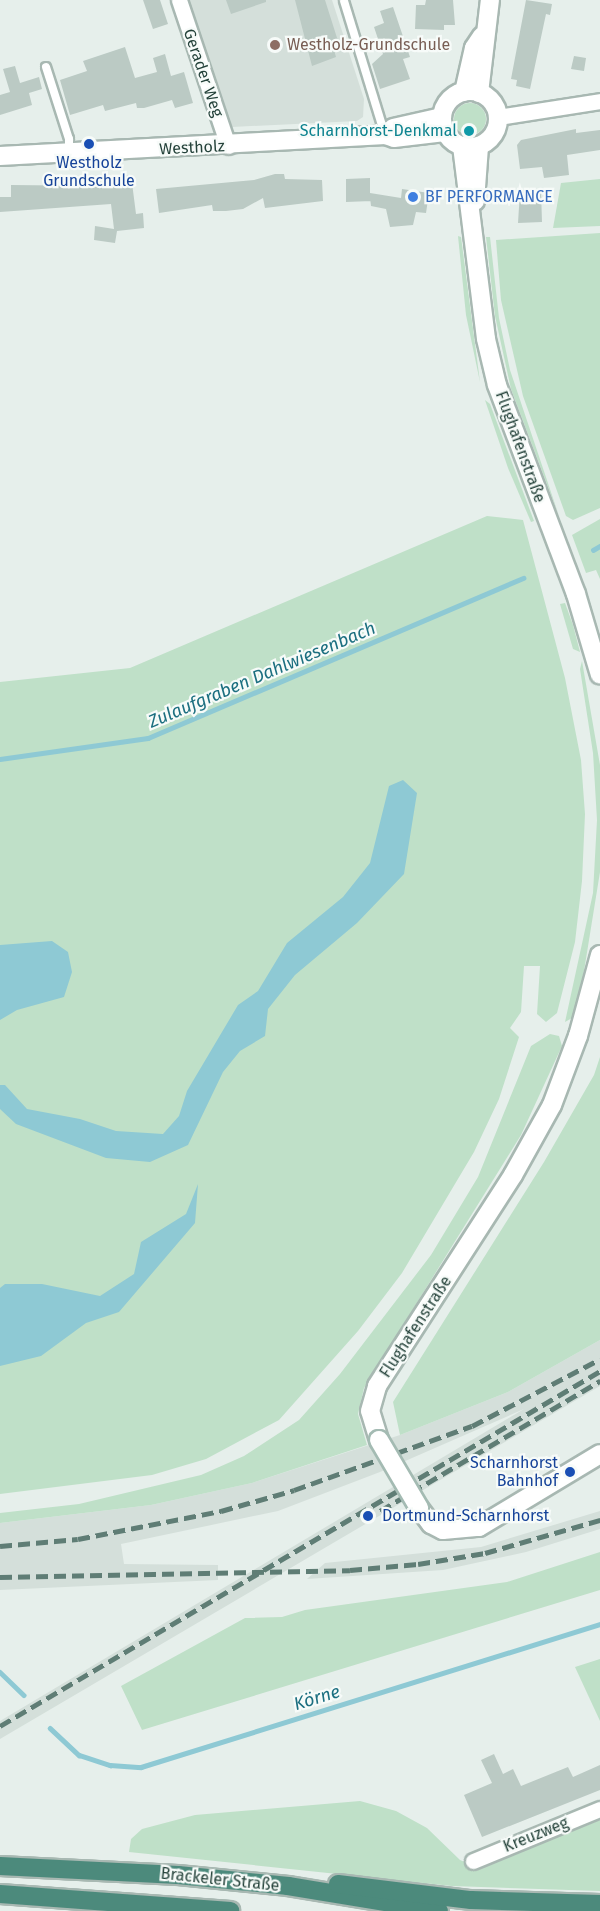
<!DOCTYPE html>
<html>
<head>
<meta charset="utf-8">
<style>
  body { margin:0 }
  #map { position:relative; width:600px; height:1911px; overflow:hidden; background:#e6efeb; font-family:"Fira Sans",sans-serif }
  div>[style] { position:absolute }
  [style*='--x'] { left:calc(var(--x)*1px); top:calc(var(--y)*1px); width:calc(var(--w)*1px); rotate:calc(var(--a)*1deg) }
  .built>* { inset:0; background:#d4dfda }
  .green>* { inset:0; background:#bfe0c8 }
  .round { border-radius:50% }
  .water>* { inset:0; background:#8ec9d4 }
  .stream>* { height:4.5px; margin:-2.25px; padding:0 2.25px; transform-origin:2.25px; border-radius:2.25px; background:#8ec9d4 }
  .building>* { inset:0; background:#bbcac4 }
  .roads { filter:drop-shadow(2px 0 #a8b8b2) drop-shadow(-2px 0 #a8b8b2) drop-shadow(0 2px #a8b8b2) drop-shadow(0 -2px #a8b8b2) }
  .service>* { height:8px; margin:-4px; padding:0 4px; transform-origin:4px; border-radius:4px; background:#fff }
  .minor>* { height:15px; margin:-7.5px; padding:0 7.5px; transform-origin:7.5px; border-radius:7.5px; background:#fff }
  .tertiary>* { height:18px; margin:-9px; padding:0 9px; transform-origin:9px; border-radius:9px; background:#fff }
  .secondary>* { height:18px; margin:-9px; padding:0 9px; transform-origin:9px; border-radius:9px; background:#fff }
  .secondary>.ring { margin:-9px; padding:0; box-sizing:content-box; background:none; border:18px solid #fff; border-radius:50% }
  .trunk>* { height:18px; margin:-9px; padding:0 9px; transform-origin:9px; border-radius:9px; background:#4c8a7c }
  .rail>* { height:4.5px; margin-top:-2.25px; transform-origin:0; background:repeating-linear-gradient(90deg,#5f7d75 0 12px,transparent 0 18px) }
  .bridges { filter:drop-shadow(2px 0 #a4bbb3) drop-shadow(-2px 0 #a4bbb3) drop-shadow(0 2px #a4bbb3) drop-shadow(0 -2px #a4bbb3) }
  .secondary-bridge>* { height:18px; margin:-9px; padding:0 9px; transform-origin:9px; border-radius:9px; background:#fff }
  .dots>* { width:16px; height:16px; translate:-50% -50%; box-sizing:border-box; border:3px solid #f7fbf9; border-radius:50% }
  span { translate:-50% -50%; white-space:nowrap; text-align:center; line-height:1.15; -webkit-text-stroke:4.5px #f7fbf9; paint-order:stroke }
  .education-label { font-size:16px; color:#785e54 }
  .left { translate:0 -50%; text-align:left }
  .street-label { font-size:16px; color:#24423a }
  .culture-label { font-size:16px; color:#0d838f }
  .right { translate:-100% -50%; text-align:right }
  .transit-label { font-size:16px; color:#164399 }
  .shop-label { font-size:16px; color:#366cbe }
  .water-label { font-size:18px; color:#1c6f80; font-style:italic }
</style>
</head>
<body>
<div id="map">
  <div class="built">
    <div style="clip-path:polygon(188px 0,332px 0,364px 99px,363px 117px,357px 121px,232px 127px)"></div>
    <div style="clip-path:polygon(600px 1340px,600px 1386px,0 1739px,0 1721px,524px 1409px,380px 1472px,278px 1511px,121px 1544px,124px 1564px,218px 1565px,218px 1580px,0 1590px,0 1523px,151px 1505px,252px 1483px,400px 1435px,508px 1392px)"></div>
    <div style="clip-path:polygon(600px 1511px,600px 1529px,526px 1552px,443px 1570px,307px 1579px,325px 1563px,481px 1547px)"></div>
  </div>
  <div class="green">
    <div class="round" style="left:454px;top:103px;width:32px;height:32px"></div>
    <div style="clip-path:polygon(600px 179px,600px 226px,553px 228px,561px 183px)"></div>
    <div style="clip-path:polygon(600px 233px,600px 508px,573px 520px,566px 516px,523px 396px,501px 300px,496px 240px)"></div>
    <div style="clip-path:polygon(458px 236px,461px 237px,480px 382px,466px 315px)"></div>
    <div style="clip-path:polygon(486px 237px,490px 237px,499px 318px,510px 370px,559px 516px,511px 389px,495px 316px)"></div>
    <div style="clip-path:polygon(485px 400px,490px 404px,534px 521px,531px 522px,508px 468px)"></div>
    <div style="clip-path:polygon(487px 516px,523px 520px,565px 678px,581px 760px,585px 814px,582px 881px,575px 942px,557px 1013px,546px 1022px,537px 1014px,540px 966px,524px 966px,521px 1012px,510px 1028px,519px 1037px,499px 1099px,474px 1152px,402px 1273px,358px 1331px,279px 1420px,206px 1459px,152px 1475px,0 1494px,0 682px,130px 668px)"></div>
    <div style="clip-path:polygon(600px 519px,600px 579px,596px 570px,586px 573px,572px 535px)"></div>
    <div style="clip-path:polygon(565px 603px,573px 625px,580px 652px,573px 649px,560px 604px)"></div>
    <div style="clip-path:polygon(582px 661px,600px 765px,600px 872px,584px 971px,572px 1018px,565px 1022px,593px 893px,597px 820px,593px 753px,580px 669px)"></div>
    <div style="clip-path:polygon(550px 1034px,559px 1036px,562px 1046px,521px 1135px,364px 1388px,358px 1414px,367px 1445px,252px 1483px,151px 1505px,0 1523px,0 1513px,79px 1504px,201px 1475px,244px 1456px,299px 1420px,340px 1374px,431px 1255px,478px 1177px,531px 1046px)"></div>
    <div style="clip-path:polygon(600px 1057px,600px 1340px,508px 1392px,400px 1435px,393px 1402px,544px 1162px,594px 1075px)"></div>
    <div style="clip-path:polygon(600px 1552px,600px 1590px,142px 1730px,121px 1686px,245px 1618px,282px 1617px,305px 1610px,507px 1582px)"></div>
    <div style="clip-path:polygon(600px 1659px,600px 1721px,575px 1667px)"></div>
    <div style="clip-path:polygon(360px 1801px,396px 1811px,427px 1828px,460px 1860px,479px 1868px,600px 1820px,600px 1891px,452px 1886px,129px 1852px,131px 1839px,142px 1829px,195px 1815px)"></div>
  </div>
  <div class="water">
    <div style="clip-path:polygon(403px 780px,417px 793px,404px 874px,357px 923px,295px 975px,268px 1009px,265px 1036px,240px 1051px,223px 1072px,188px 1145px,150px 1162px,106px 1158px,16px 1124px,0 1109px,0 1085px,5px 1085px,27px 1109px,80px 1119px,116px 1131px,163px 1134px,179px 1116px,187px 1091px,238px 1005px,258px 991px,287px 943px,343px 897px,370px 863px,389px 786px)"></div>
    <div style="clip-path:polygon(52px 941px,68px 952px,72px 972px,64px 997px,17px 1010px,0 1020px,0 945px)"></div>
    <div style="clip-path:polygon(198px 1184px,195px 1223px,119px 1312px,86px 1323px,41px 1356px,0 1366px,0 1288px,5px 1284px,42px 1284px,100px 1296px,134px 1274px,141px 1242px,186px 1214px)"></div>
  </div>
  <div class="stream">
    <div style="--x:593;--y:550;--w:8;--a:-30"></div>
    <div style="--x:0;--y:759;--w:149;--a:-8.1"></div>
    <div style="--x:148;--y:738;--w:408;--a:-23.1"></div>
    <div style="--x:0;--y:1672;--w:33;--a:44"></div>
    <div style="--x:50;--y:1728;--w:40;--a:43"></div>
    <div style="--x:79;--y:1755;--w:33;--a:18"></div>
    <div style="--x:110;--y:1765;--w:31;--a:4"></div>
    <div style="--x:141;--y:1767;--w:481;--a:-17.3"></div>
  </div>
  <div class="building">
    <div style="clip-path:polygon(143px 0,160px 0,168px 24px,153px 29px)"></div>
    <div style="clip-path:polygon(226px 0,266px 0,266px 2px,231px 14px)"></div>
    <div style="clip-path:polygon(295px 0,325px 0,338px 41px,332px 43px,336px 57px,312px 66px)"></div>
    <div style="clip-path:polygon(426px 0,453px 0,455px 25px,444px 25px,444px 30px,415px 29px,416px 5px,425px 5px)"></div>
    <div style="clip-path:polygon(526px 0,552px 4px,550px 15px,546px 14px,530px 89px,516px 86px,517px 80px,511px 79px)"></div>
    <div style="clip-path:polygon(393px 7px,410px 57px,403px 59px,410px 79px,380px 89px,372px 64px,383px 54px,374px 27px,384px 23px,380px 11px)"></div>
    <div style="clip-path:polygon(125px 47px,135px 78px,157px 72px,153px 58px,165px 54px,171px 76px,184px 72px,193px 103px,175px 108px,172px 100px,144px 108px,137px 108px,136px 103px,105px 111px,103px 105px,70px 115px,60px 80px,87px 71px,83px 61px)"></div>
    <div style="clip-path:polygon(574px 56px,586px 58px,584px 71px,571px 69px)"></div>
    <div style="clip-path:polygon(15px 66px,20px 83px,39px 77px,42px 89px,29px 93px,32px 105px,0 115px,0 95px,10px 92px,3px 69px)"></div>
    <div style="clip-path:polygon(576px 129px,576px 133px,600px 130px,600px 150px,567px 155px,569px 175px,544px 178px,542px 167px,520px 169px,517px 145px,521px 140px)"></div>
    <div style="clip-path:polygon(275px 174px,284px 174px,285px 179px,322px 180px,323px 201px,265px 208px,263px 198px,243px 209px,226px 211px,213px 211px,212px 205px,159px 213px,156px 189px,254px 180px)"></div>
    <div style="clip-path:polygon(131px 175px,136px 214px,143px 213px,144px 228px,117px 231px,115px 243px,94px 240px,95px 226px,114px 229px,111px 204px,0 212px,0 197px,11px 197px,11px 185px,106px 186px,105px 178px)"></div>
    <div style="clip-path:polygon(370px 178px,370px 193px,401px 198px,402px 189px,429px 193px,426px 213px,416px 212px,413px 225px,390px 227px,386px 209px,371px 206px,370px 197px,371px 201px,346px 202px,346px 179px)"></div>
    <div style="clip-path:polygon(541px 191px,542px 222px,518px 223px,520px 192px)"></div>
    <div style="clip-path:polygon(494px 1754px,503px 1774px,513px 1769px,521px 1786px,568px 1767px,573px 1777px,600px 1765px,600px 1790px,482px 1837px,464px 1795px,492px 1783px,481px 1760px)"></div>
  </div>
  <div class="roads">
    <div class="service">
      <div style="--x:344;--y:1;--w:140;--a:73"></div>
      <div style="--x:46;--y:67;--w:76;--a:72.3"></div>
      <div style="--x:69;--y:139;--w:12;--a:90"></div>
    </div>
    <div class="minor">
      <div style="--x:179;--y:0;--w:154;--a:71.4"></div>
      <div style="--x:498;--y:117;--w:103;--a:-8.9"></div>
      <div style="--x:473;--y:1861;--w:137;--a:-22.3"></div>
    </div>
    <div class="tertiary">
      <div style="--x:393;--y:128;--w:50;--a:-12.7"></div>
      <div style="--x:0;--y:156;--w:386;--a:-3.1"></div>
      <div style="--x:385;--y:135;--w:9;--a:18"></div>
      <div style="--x:394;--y:138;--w:51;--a:-6.7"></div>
    </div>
    <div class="secondary">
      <div class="ring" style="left:442px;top:91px;width:38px;height:38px"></div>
      <div style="--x:464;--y:92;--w:45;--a:-77.2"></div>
      <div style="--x:474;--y:48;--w:14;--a:-56"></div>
      <div style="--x:479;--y:93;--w:94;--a:-83.3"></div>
      <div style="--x:462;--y:146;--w:194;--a:82.9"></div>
      <div style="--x:486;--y:339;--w:47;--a:76.6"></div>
      <div style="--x:497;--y:385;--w:223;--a:69.3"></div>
      <div style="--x:576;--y:594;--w:84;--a:73.5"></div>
      <div style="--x:475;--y:201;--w:55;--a:-85.8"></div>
      <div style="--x:379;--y:1440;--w:30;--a:-107"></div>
      <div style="--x:370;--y:1411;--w:26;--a:-74"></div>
      <div style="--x:377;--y:1386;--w:251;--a:-57.2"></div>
      <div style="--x:513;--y:1175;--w:80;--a:-60.9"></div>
      <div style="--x:552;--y:1105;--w:74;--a:-69.4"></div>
      <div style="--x:578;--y:1036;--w:84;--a:-74.8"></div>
      <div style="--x:419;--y:1508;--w:20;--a:53"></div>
      <div style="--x:431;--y:1524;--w:13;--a:27"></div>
      <div style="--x:443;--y:1530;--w:36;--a:-5"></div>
      <div style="--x:479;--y:1527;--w:141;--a:-31.1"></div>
    </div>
    <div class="trunk">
      <div style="--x:0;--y:1866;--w:178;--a:2.9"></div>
      <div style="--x:178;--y:1875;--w:111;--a:5.7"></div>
      <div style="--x:288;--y:1886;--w:153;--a:9.4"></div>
      <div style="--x:338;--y:1884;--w:134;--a:6.9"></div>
      <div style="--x:471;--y:1900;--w:129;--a:1.8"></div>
      <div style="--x:0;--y:1894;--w:231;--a:4.2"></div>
    </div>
  </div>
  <div class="rail">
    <div style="--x:380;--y:1511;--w:256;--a:-30.6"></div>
    <div style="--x:0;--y:1546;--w:78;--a:-5.1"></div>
    <div style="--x:78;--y:1539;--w:146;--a:-11.1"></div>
    <div style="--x:221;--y:1511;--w:76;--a:-16"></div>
    <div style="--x:294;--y:1490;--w:189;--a:-19.8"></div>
    <div style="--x:472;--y:1426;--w:144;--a:-27.6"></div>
    <div style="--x:0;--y:1577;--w:350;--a:-1.1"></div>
    <div style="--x:350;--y:1570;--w:68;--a:-5"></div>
    <div style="--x:418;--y:1564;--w:68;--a:-9.3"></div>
    <div style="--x:485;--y:1553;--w:120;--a:-16"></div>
    <div style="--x:0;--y:1726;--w:697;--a:-30.61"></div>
  </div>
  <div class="bridges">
    <div class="secondary-bridge">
      <div style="--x:379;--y:1440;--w:79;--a:59.5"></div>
    </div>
  </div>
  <div class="dots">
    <div style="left:275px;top:45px;background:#8d6e63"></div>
    <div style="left:469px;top:131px;background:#0f9aa8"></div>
    <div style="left:89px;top:144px;background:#1a4fb4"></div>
    <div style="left:413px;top:197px;background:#3f7fe0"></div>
    <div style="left:570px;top:1472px;background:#1a4fb4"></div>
    <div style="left:368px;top:1516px;background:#1a4fb4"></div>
  </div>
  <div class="education-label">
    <span class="left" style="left:287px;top:45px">Westholz-Grundschule</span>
  </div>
  <div class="street-label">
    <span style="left:203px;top:73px;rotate:71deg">Gerader Weg</span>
    <span style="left:192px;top:148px;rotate:-3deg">Westholz</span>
    <span style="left:520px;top:447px;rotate:70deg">Flughafenstraße</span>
    <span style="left:416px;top:1327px;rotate:-57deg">Flughafenstraße</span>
    <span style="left:536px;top:1835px;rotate:-22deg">Kreuzweg</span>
    <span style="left:220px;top:1880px;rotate:6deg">Brackeler Straße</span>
  </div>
  <div class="culture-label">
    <span class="right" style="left:457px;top:131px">Scharnhorst-Denkmal</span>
  </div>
  <div class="transit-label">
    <span style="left:89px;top:172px">Westholz<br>Grundschule</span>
    <span class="right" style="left:558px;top:1472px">Scharnhorst<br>Bahnhof</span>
    <span class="left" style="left:382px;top:1516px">Dortmund-Scharnhorst</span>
  </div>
  <div class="shop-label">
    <span class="left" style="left:425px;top:197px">BF PERFORMANCE</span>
  </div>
  <div class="water-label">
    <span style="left:262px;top:675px;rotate:-23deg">Zulaufgraben Dahlwiesenbach</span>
    <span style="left:317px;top:1698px;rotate:-17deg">Körne</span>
  </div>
</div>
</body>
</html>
